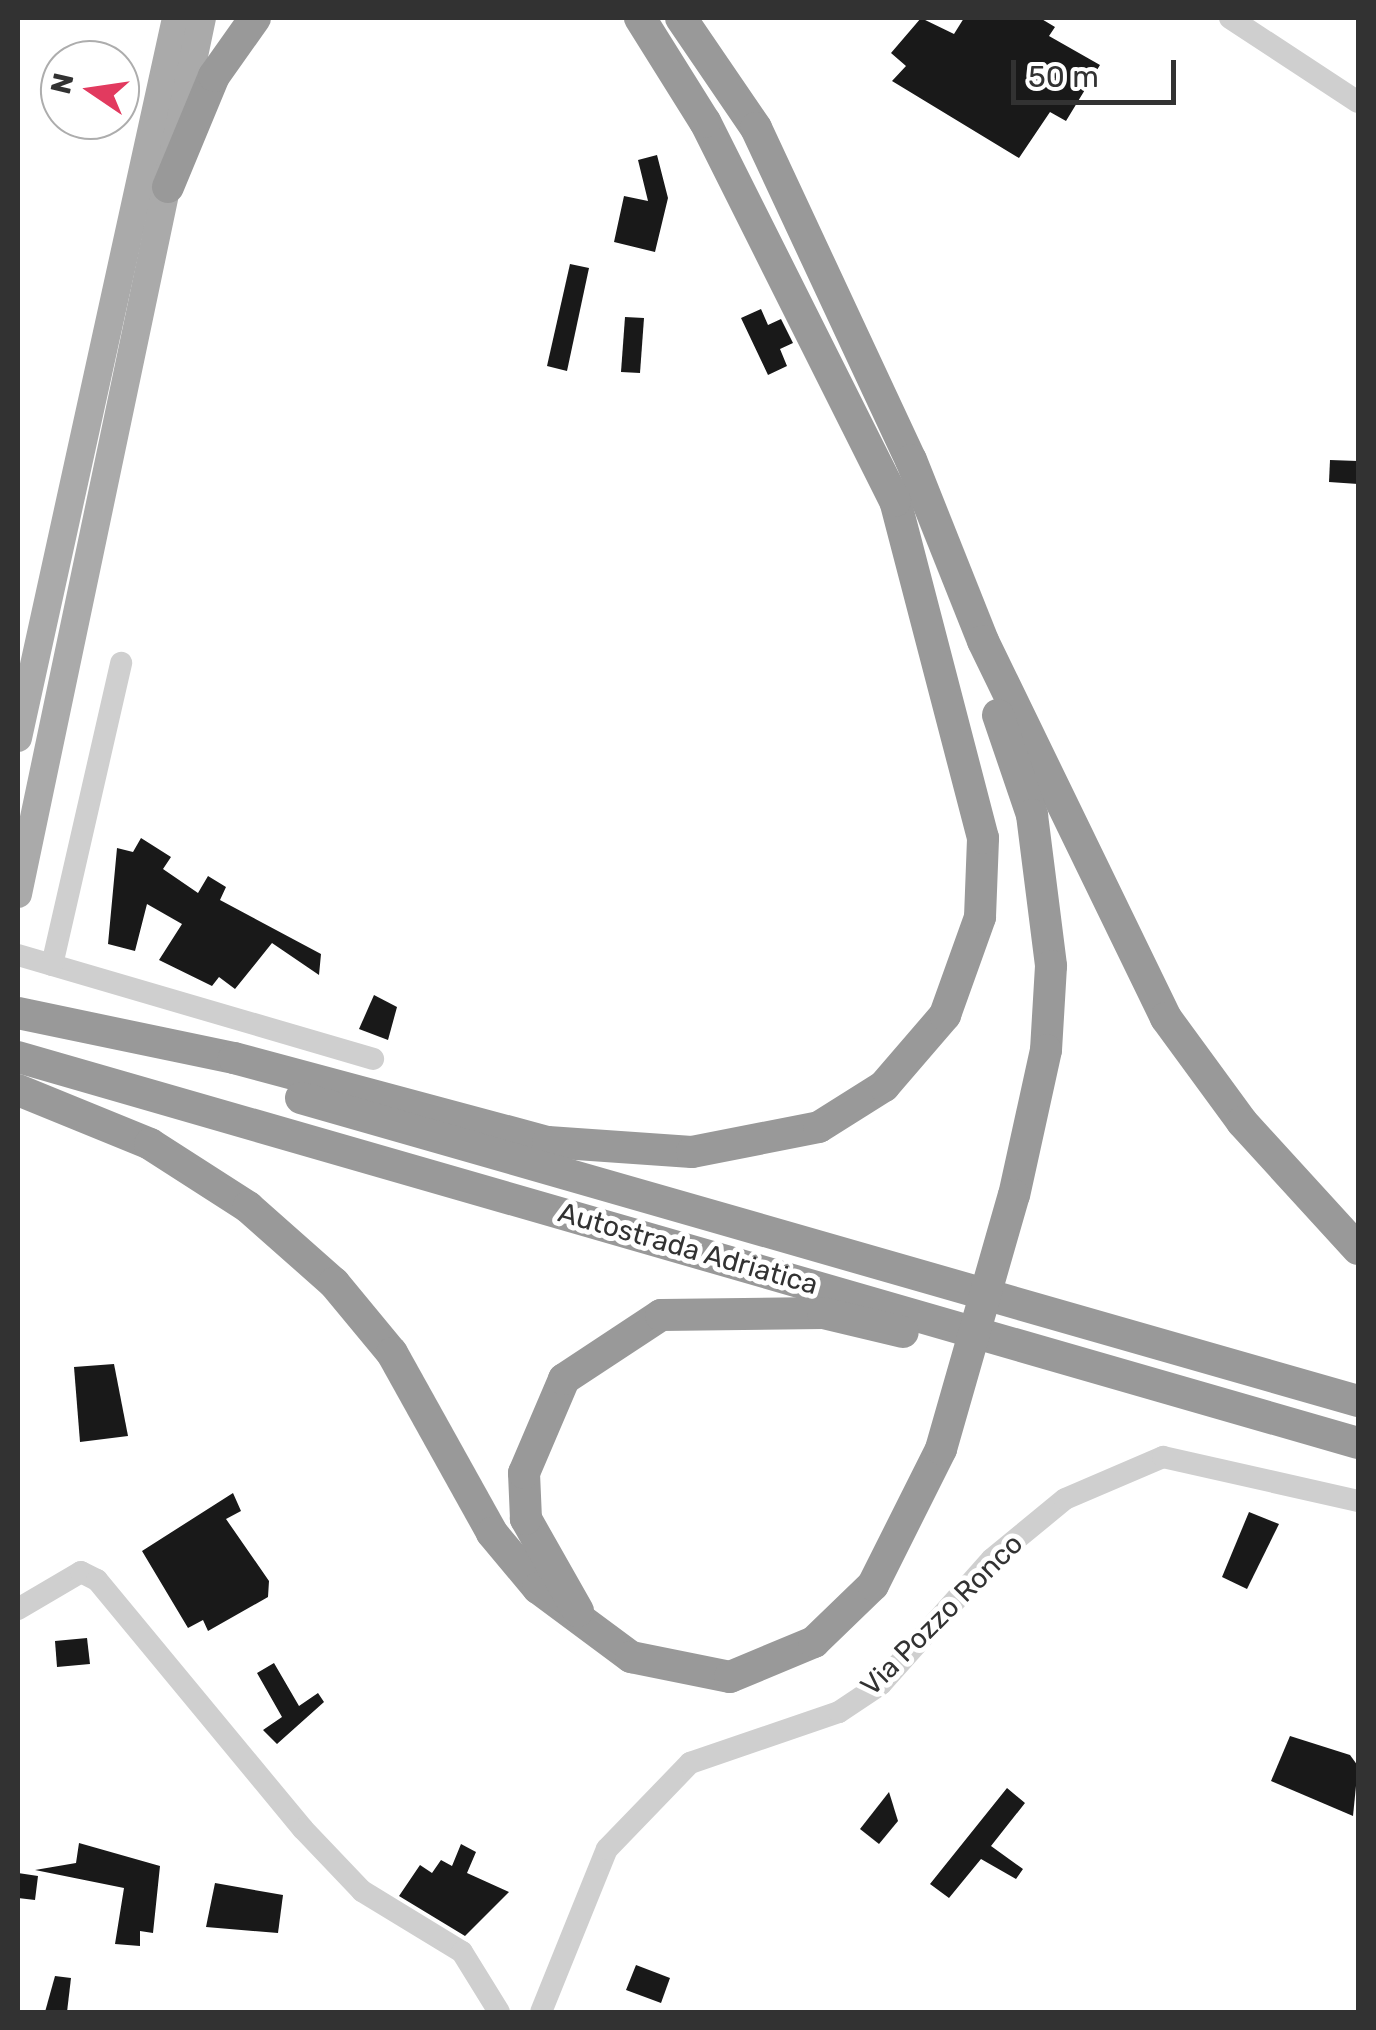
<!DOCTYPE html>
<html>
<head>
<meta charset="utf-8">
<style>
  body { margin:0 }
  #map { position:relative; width:1376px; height:2030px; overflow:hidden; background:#fff; font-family:Rubik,sans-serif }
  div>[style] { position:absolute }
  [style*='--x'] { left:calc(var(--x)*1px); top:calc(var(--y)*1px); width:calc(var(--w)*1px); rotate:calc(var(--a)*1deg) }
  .building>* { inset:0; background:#191919 }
  .minor>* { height:22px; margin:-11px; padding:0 11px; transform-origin:11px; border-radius:11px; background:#cfcfcf }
  .major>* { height:28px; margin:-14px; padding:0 14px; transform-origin:14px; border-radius:14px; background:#aaa }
  .highway>* { height:32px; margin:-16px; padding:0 16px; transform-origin:16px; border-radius:16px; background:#999 }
  .highway-bridge>* { height:32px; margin:-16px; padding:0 16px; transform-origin:16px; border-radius:16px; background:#999 }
  span { translate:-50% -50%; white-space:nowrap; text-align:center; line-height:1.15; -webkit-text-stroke:10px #fff; paint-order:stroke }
  .street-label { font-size:28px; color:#323232 }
  .frame { position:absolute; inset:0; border:20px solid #323232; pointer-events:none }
  .north { position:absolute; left:40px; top:40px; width:100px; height:100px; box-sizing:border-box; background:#fff; border:2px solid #adadad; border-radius:50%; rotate:283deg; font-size:28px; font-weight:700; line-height:40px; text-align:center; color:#323232 }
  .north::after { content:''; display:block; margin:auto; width:35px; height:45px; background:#e23a5f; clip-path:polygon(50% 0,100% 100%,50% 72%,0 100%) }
  .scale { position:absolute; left:1011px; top:60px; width:165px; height:45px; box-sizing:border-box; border:5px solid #323232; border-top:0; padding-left:12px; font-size:30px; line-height:35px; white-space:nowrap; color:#323232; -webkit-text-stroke:8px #fff; paint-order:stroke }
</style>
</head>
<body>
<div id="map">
  <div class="building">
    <div style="clip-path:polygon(921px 18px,954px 34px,964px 18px,1040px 18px,1055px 27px,1049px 36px,1100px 65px,1066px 121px,1050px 112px,1019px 158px,892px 81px,906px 66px,891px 53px)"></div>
    <div style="clip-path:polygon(657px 155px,668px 198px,655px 252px,614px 242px,624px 196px,648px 201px,638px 160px)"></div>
    <div style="clip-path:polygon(570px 264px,589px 268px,567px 371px,547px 366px)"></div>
    <div style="clip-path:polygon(761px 309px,768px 325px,781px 319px,793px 343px,780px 349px,787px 366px,768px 375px,741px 318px)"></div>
    <div style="clip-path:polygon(625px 317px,644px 318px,640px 373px,621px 372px)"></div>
    <div style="clip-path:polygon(1330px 460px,1358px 461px,1358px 484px,1329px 482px)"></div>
    <div style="clip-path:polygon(141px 838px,171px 857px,163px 869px,198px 893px,208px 876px,226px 887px,220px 900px,321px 954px,319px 975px,272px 943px,235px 989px,219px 977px,212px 986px,159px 960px,182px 924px,147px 904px,135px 951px,108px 944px,117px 848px,133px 852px)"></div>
    <div style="clip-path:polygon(374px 995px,397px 1007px,388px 1040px,359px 1029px)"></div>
    <div style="clip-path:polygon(114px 1364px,128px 1436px,80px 1442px,74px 1367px)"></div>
    <div style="clip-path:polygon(233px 1493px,241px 1511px,226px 1519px,269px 1581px,268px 1597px,208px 1631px,203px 1620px,188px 1628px,142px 1551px)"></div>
    <div style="clip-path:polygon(1249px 1512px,1279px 1524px,1247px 1589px,1222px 1577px)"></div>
    <div style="clip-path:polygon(87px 1638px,90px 1664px,57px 1667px,55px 1641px)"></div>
    <div style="clip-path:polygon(274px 1663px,299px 1706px,318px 1693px,324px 1702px,277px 1744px,263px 1730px,282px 1717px,257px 1673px)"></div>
    <div style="clip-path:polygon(1290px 1736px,1350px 1755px,1358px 1766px,1353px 1816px,1271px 1781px)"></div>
    <div style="clip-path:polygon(1007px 1788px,1025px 1803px,991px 1846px,1023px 1869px,1016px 1879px,981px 1859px,949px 1898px,930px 1884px)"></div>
    <div style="clip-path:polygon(889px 1792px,898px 1821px,879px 1844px,860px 1829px)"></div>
    <div style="clip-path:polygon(79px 1843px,160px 1866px,153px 1933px,140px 1931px,140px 1946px,115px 1944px,124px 1888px,35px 1870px,76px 1863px)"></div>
    <div style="clip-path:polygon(461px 1844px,476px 1852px,467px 1873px,509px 1892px,465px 1936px,399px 1896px,420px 1865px,432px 1873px,441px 1860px,452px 1866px)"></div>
    <div style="clip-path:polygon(18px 1873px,38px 1876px,35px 1900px,18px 1898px)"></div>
    <div style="clip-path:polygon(215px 1883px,283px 1895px,278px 1933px,206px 1927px)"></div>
    <div style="clip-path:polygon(636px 1965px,670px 1978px,661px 2003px,626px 1990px)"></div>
    <div style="clip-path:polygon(55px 1976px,71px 1978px,67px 2012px,45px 2012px)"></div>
  </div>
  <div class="minor">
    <div style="--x:1230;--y:18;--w:153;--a:33.3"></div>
    <div style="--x:18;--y:955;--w:370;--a:16.3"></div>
    <div style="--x:52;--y:965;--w:310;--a:-77.1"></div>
    <div style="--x:18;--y:1609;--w:73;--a:-30.4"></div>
    <div style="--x:81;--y:1572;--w:18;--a:27"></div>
    <div style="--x:97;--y:1580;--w:323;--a:50.4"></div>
    <div style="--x:303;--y:1829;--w:86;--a:46.4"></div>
    <div style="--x:362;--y:1891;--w:117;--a:31.4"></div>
    <div style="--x:462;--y:1952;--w:70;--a:58.3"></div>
    <div style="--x:541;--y:2012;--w:176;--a:-68"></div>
    <div style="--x:607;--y:1849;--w:120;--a:-46"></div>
    <div style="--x:690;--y:1763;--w:157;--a:-18.9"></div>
    <div style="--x:839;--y:1712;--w:50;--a:-33.7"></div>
    <div style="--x:881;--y:1684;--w:167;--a:-48.4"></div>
    <div style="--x:992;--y:1559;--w:94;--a:-39.4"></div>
    <div style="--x:1065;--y:1499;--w:107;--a:-23.2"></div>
    <div style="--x:1163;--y:1457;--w:200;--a:12.7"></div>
  </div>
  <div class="major">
    <div style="--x:18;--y:738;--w:737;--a:-77.62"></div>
    <div style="--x:18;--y:894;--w:895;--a:-78.14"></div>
  </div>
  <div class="highway">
    <div style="--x:681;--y:18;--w:133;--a:55.7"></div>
    <div style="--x:756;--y:128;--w:366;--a:65"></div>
    <div style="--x:911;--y:460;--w:195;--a:68.3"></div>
    <div style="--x:983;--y:641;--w:419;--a:64.1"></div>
    <div style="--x:1166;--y:1018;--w:129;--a:53.8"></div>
    <div style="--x:1242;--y:1122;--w:172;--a:47.6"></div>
    <div style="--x:168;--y:187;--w:120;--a:-67.5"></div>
    <div style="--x:214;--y:76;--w:71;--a:-54.7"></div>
    <div style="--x:998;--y:715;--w:106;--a:71.2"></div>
    <div style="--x:1032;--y:815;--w:152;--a:82.8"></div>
    <div style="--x:1051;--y:966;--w:84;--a:93.4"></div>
    <div style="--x:1046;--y:1050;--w:148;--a:102.4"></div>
    <div style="--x:18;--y:1013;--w:221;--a:11.8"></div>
    <div style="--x:234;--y:1058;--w:325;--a:15"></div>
    <div style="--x:548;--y:1142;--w:144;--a:4"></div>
    <div style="--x:692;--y:1152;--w:129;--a:-11.1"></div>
    <div style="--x:819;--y:1127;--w:77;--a:-32.2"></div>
    <div style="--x:884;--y:1086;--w:94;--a:-49.3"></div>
    <div style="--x:945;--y:1015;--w:104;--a:-70.3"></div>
    <div style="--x:980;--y:917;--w:79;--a:-87.8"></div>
    <div style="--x:983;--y:838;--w:348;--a:-104.6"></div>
    <div style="--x:895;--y:501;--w:424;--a:-116.6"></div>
    <div style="--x:705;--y:122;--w:123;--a:-122"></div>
    <div style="--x:18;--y:1057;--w:1394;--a:16.07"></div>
    <div style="--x:18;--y:1090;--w:143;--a:22.2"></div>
    <div style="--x:150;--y:1144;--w:117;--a:32.7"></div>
    <div style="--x:248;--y:1207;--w:115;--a:41.5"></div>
    <div style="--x:334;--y:1283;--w:91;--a:50.4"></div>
    <div style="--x:392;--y:1353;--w:206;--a:60.9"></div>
    <div style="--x:492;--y:1533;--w:72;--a:50.1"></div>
    <div style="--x:538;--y:1588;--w:116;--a:36.6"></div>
    <div style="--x:631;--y:1657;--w:101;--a:11.4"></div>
    <div style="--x:730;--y:1677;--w:91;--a:-22.6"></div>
    <div style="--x:814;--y:1642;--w:82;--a:-44"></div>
    <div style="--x:873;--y:1585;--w:152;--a:-63.4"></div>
    <div style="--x:301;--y:1098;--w:1100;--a:16"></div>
    <div style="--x:578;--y:1611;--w:106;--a:-119.5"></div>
    <div style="--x:526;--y:1519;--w:46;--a:-92.5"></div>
    <div style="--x:524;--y:1473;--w:102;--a:-66.9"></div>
    <div style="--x:564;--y:1379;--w:116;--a:-33.4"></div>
    <div style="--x:661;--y:1315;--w:162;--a:-0.7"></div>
    <div style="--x:823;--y:1313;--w:82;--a:13.4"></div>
  </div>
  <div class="highway-bridge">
    <div style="--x:941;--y:1449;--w:264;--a:-74"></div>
  </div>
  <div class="street-label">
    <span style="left:688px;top:1249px;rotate:16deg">Autostrada Adriatica</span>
    <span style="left:942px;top:1615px;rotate:-45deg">Via Pozzo Ronco</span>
  </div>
  <div class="frame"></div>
  <div class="north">N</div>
  <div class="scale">50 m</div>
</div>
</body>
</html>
